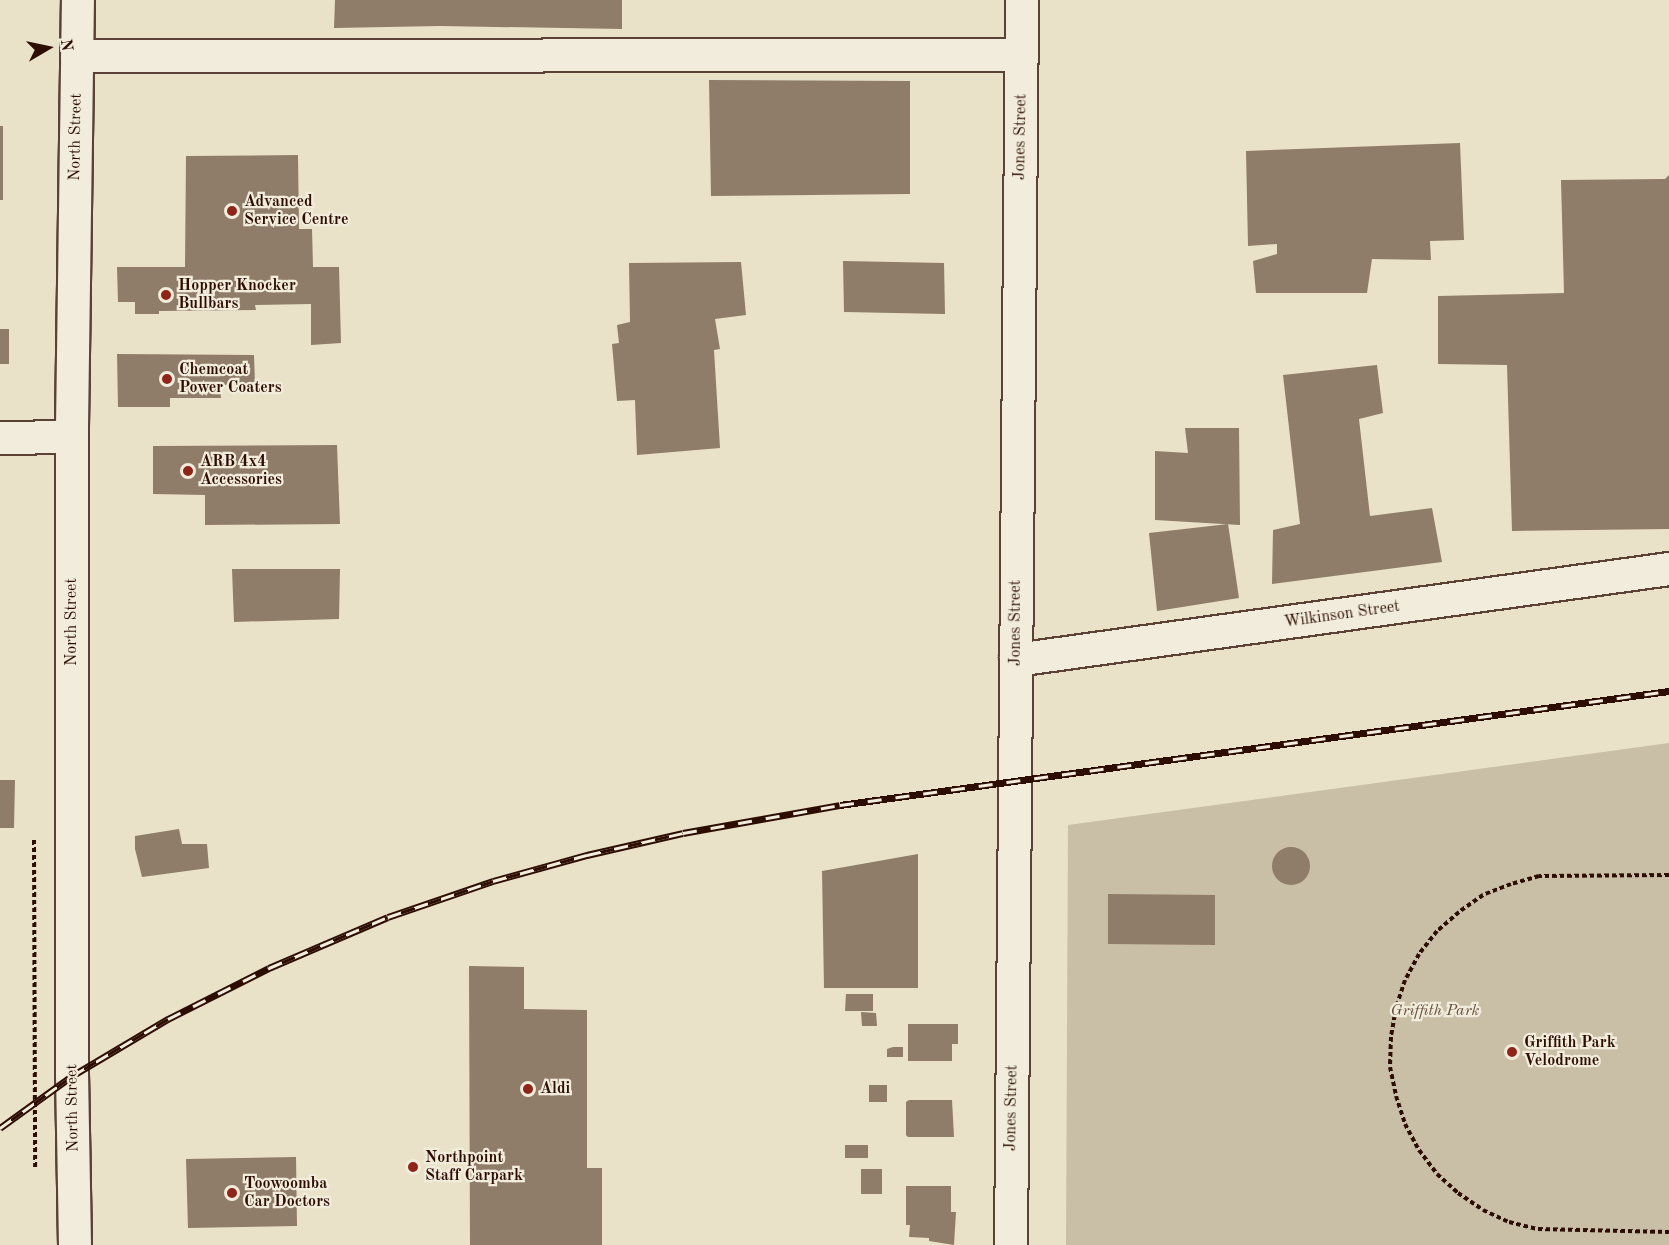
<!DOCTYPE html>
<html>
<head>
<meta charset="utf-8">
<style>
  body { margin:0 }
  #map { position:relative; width:1669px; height:1245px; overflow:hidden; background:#e9e2c8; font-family:"Old Standard TT",serif }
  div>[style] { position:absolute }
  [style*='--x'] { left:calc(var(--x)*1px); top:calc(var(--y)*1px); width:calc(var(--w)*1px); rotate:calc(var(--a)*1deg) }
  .green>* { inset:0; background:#c9bea6 }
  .building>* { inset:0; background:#8f7c69 }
  .round { border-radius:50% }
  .path>* { height:4px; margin-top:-2px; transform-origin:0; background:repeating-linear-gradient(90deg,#2d0d02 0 4.5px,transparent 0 7.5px) }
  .roads { filter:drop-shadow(2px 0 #5c4234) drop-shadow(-2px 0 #5c4234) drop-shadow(0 2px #5c4234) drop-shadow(0 -2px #5c4234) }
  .minor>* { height:32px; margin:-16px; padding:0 16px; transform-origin:16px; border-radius:16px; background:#f1ecdb }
  .rail>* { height:7px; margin-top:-3.5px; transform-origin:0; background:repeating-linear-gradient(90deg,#f1ecdb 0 14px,#2d0d02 0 28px); box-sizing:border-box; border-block:2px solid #2d0d02 }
  .dots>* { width:16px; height:16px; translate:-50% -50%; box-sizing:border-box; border:3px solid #f1ecdb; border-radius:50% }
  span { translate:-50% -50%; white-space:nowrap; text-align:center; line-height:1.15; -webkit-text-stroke:4.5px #f1ecdb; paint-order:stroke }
  .street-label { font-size:16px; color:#2d0d02 }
  .poi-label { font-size:16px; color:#2d0d02; font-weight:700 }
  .left { translate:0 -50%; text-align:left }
  .park-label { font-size:16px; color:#644b3b; font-style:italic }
  .north { position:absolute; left:18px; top:18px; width:60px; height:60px; -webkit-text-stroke:4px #f1ecdb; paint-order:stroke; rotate:81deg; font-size:16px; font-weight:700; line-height:24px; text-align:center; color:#2d0d02 }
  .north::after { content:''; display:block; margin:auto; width:21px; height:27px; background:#2d0d02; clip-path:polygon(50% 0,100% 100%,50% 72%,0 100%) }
</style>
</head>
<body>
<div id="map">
  <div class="green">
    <div style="clip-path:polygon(1669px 743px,1669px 1245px,1066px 1245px,1068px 825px)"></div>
  </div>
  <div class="building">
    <div style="clip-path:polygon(335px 0,622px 0,622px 29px,440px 26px,334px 28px)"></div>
    <div style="clip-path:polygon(709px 80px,910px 81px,910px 194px,711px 196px)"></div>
    <div style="clip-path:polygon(0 126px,3px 126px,3px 200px,0 200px)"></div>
    <div style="clip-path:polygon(1460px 143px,1464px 240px,1430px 241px,1431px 260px,1372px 259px,1367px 293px,1256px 293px,1253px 261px,1277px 254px,1277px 244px,1248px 246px,1246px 151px)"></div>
    <div style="clip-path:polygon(298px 155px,299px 229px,312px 229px,313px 267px,339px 267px,341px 343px,311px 345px,311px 304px,255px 305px,256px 310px,159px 311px,159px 314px,135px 314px,135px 302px,118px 302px,117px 267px,185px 267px,186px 156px)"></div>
    <div style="clip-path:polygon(1669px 175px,1669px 529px,1512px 531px,1507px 365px,1438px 364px,1438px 296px,1564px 293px,1561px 180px,1665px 179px)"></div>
    <div style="clip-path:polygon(843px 261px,944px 263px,945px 314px,844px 312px)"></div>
    <div style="clip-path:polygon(741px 262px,746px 315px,715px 319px,720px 349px,714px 350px,720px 448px,637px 455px,635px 400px,617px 401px,612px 344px,619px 343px,617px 325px,630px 322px,629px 263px)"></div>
    <div style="clip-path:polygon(0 329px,9px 329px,9px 364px,0 364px)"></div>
    <div style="clip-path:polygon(117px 354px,254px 355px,255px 384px,220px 385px,221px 398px,170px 398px,170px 407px,118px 407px)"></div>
    <div style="clip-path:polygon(1377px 365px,1383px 413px,1359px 419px,1370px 516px,1432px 508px,1442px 562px,1272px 584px,1273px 530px,1300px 524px,1283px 375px)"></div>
    <div style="clip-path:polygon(1185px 428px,1239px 428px,1240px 525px,1155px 520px,1155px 451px,1188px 453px)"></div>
    <div style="clip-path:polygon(337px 445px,340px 524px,205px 525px,205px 495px,153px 494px,153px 446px)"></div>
    <div style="clip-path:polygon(1228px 524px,1239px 598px,1157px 611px,1149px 533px)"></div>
    <div style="clip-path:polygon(232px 569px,340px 569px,339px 619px,234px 622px)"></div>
    <div style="clip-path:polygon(0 780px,15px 780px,14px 828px,0 828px)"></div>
    <div style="clip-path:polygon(179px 829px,182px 844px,207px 844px,209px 868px,142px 877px,135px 849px,135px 836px)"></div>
    <div class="round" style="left:1272px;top:847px;width:38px;height:38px"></div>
    <div style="clip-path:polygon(918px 854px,918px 988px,824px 988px,822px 871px)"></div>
    <div style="clip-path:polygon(1108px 894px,1215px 895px,1215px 945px,1108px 944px)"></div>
    <div style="clip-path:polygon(469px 966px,524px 967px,524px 1009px,587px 1010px,587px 1168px,602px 1168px,602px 1245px,470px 1245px)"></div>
    <div style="clip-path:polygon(846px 994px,873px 994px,873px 1011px,845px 1011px)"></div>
    <div style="clip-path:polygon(861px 1012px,876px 1013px,877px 1026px,862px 1026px)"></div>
    <div style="clip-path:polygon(908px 1024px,958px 1024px,958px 1044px,952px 1044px,952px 1061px,908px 1061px)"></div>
    <div style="clip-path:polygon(893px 1047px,903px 1047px,903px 1057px,887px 1057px,887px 1049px)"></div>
    <div style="clip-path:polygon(869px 1085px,887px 1085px,887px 1102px,869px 1102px)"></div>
    <div style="clip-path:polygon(909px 1100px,952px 1100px,954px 1137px,908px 1137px,906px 1135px,906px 1102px)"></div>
    <div style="clip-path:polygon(845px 1145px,868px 1145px,868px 1158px,845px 1158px)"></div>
    <div style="clip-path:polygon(296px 1157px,297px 1226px,188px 1228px,186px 1159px)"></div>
    <div style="clip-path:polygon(861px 1169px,882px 1169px,882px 1194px,861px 1194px)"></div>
    <div style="clip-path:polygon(906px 1186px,951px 1186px,951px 1212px,956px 1212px,954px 1245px,929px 1241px,929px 1238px,909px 1237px,910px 1225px,906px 1225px)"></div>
  </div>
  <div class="path">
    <div style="--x:34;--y:840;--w:329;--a:89.8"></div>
    <div style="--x:1669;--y:875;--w:130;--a:179.6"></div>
    <div style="--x:1539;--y:876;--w:29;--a:164"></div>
    <div style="--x:1511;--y:884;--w:30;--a:159"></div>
    <div style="--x:1483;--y:895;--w:29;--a:145"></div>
    <div style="--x:1459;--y:912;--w:29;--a:139"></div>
    <div style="--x:1437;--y:931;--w:29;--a:128"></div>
    <div style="--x:1419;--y:954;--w:30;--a:118"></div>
    <div style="--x:1405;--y:980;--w:29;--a:108"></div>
    <div style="--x:1396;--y:1008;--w:29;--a:100"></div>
    <div style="--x:1391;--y:1037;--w:30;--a:92"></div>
    <div style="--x:1390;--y:1067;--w:30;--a:78"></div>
    <div style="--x:1396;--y:1096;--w:29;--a:72"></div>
    <div style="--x:1405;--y:1124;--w:30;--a:62"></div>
    <div style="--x:1419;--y:1150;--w:30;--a:53"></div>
    <div style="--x:1437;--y:1174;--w:28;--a:42"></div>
    <div style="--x:1458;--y:1193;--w:30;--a:34"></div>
    <div style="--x:1483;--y:1210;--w:29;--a:25"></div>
    <div style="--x:1509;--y:1222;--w:30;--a:14"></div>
    <div style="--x:1538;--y:1229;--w:131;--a:1.3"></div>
  </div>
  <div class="roads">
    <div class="minor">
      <div style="--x:77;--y:56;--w:944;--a:-0.06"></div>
      <div style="--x:0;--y:438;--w:72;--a:-0.8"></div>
      <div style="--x:1016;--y:660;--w:659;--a:-7.93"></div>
      <div style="--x:75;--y:1245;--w:169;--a:-91"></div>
      <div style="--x:72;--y:1076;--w:650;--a:-90"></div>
      <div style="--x:72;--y:426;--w:426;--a:-89.2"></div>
      <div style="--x:1011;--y:1245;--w:1245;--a:-89.49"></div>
    </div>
  </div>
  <div class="rail">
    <div style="--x:0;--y:1128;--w:89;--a:-35.8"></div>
    <div style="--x:72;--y:1076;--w:112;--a:-30.7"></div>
    <div style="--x:168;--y:1019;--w:113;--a:-26.8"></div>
    <div style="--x:269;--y:968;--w:129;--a:-23.2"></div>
    <div style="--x:388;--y:917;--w:111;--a:-18.9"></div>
    <div style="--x:493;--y:881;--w:98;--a:-15.5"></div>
    <div style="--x:587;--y:855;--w:98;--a:-12.9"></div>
    <div style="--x:683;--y:833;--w:159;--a:-10.1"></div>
    <div style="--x:840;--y:805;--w:837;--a:-7.83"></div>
  </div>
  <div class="dots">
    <div style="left:232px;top:211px;background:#8f2418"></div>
    <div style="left:166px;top:295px;background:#8f2418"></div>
    <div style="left:167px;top:379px;background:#8f2418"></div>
    <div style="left:188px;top:471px;background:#8f2418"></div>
    <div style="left:1512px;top:1052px;background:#8f2418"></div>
    <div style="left:528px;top:1089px;background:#8f2418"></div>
    <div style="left:413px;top:1167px;background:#8f2418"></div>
    <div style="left:232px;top:1193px;background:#8f2418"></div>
  </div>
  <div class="street-label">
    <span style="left:76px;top:137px;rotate:-89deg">North Street</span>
    <span style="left:1021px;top:137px;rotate:-89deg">Jones Street</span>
    <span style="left:1342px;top:615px;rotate:-8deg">Wilkinson Street</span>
    <span style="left:72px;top:622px;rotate:-90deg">North Street</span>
    <span style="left:1016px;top:623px;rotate:-90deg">Jones Street</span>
    <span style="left:73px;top:1108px;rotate:-91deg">North Street</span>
    <span style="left:1012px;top:1108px;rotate:-89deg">Jones Street</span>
  </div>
  <div class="poi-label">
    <span class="left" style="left:244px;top:211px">Advanced<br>Service Centre</span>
    <span class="left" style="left:178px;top:295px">Hopper Knocker<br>Bullbars</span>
    <span class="left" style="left:179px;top:379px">Chemcoat<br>Power Coaters</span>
    <span class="left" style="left:200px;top:471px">ARB 4x4<br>Accessories</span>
    <span class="left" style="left:1524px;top:1052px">Griffith Park<br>Velodrome</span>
    <span class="left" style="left:540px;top:1089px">Aldi</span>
    <span class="left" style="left:425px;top:1167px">Northpoint<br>Staff Carpark</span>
    <span class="left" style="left:244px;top:1193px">Toowoomba<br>Car Doctors</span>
  </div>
  <div class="park-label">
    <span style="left:1435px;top:1011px">Griffith Park</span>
  </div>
  <div class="north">N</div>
</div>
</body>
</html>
